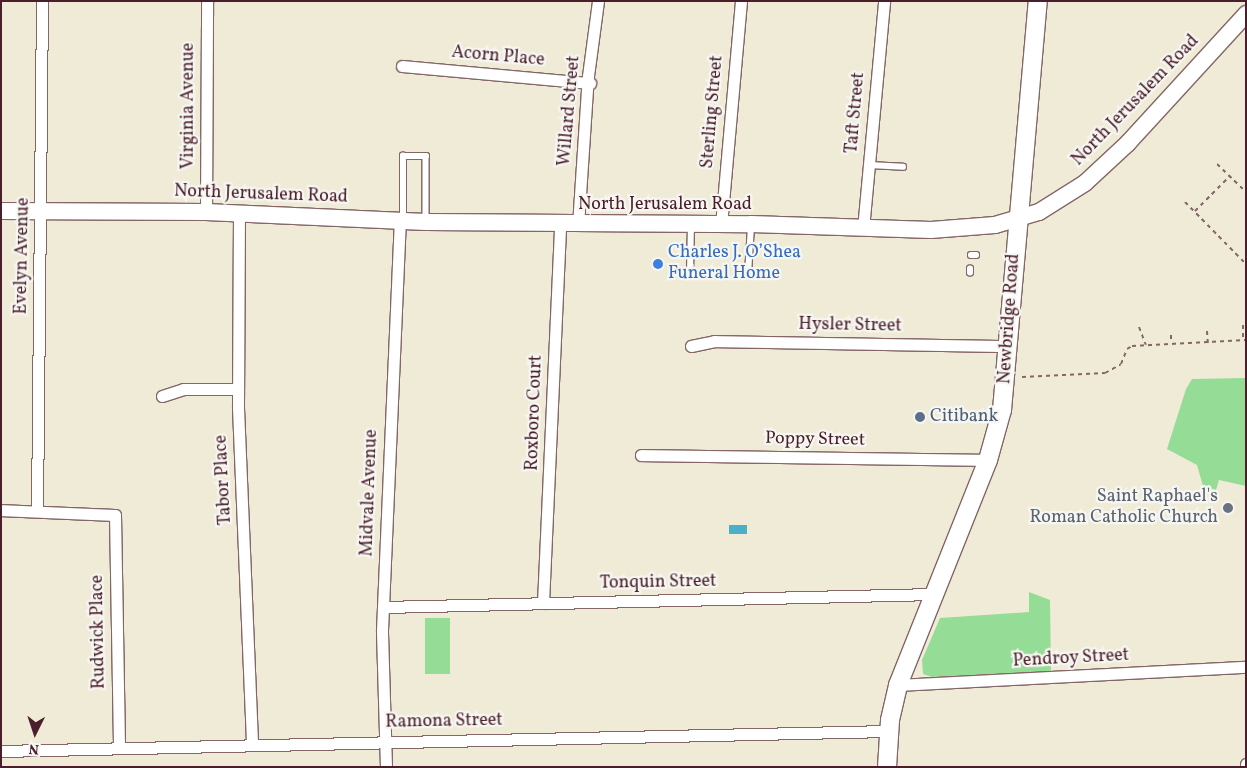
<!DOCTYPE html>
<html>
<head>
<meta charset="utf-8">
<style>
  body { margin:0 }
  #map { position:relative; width:1247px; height:768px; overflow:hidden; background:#f0ebd7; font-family:Vollkorn,serif }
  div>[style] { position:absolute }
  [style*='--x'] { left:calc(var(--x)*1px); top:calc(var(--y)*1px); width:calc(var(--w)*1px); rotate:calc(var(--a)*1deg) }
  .green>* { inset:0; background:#95dc96 }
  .water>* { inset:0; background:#4bafca }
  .path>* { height:2px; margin-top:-1px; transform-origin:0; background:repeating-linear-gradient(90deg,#846667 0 4px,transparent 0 8px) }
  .roads { filter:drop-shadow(1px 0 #846667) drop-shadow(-1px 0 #846667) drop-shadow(0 1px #846667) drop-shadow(0 -1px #846667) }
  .lane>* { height:5.5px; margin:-2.75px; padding:0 2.75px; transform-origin:2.75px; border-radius:2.75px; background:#fff }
  .street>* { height:11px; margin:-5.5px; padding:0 5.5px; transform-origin:5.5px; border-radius:5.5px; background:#fff }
  .secondary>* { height:16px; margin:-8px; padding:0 8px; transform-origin:8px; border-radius:8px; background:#fff }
  .primary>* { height:18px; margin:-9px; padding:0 9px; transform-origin:9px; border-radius:9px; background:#fff }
  .dots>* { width:14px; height:14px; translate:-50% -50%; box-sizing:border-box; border:2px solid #f6f6f2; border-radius:50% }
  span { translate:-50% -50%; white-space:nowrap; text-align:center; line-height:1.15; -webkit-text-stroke:4.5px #f6f6f2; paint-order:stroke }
  .street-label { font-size:18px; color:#4a1f2b }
  .shop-label { font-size:18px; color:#366cbe }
  .left { translate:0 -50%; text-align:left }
  .service-label { font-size:18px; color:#4e5e75 }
  .worship-label { font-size:18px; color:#5b616d }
  .right { translate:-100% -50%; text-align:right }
  .frame { position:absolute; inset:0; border:2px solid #4a1f2b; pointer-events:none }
  .north { position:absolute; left:10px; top:708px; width:50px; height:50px; -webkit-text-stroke:4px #f6f6f2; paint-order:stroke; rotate:184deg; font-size:14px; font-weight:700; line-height:20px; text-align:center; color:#4a1f2b }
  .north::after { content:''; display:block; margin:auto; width:18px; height:22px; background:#4a1f2b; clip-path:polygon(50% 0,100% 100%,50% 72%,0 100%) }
</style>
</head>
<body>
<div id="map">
  <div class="green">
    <div style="clip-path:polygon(1246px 378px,1246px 486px,1219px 480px,1216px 490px,1203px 486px,1197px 465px,1167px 449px,1186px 389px,1192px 379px)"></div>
    <div style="clip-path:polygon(1029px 592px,1050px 600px,1051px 671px,932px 677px,923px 674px,922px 660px,940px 618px,1029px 612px)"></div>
    <div style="clip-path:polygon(425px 618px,450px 618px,450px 674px,425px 674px)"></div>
  </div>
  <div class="water">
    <div style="clip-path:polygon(729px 525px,747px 525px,747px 534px,729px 534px)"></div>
  </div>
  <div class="path">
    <div style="--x:1217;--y:164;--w:40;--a:44"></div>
    <div style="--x:1185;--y:202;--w:87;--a:45.5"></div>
    <div style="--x:1195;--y:211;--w:48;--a:-45"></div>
    <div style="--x:1243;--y:325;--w:15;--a:90"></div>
    <div style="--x:1139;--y:327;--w:19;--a:69"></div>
    <div style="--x:1207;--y:331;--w:13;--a:86"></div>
    <div style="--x:1171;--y:335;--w:8;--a:90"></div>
    <div style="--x:1022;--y:377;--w:83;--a:-2.8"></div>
    <div style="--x:1105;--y:373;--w:18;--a:-29"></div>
    <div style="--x:1121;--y:364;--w:16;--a:-68"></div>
    <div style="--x:1127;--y:349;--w:6;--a:-31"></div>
    <div style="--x:1132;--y:346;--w:114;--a:-3"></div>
  </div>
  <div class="roads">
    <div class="lane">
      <div style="--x:869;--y:165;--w:34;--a:3"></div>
      <div style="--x:403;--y:218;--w:62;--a:-90"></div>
      <div style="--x:403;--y:156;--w:23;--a:0"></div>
      <div style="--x:426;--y:156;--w:64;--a:90"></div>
      <div style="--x:971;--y:255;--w:5;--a:0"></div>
      <div style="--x:690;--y:272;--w:47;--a:-88.8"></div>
      <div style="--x:970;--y:273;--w:4;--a:-90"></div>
      <div style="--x:748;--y:274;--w:48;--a:-86.4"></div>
    </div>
    <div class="street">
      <div style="--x:402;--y:66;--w:189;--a:5.2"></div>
      <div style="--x:206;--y:212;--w:211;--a:-89.7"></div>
      <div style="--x:239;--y:214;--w:194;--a:90.3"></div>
      <div style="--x:238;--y:408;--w:336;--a:87.6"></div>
      <div style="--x:578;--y:225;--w:149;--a:-86.2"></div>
      <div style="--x:588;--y:76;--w:76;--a:-82.4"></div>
      <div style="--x:721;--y:225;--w:225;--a:-84.9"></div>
      <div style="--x:863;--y:229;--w:229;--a:-84.7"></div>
      <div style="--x:691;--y:346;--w:24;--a:-12"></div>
      <div style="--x:714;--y:341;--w:295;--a:1"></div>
      <div style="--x:162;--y:396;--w:22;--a:-18"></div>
      <div style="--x:183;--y:389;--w:55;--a:0"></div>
      <div style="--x:641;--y:455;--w:347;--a:0.8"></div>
      <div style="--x:1;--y:510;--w:114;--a:2.5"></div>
      <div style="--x:115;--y:515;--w:233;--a:89"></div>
      <div style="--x:37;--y:511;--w:510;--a:-89.44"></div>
      <div style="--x:543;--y:603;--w:378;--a:-87.4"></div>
      <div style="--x:383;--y:607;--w:550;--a:-1.35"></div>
      <div style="--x:898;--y:685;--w:348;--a:-3"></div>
      <div style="--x:1;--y:751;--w:887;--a:-1.29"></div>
      <div style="--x:386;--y:767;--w:137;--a:-91.7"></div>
      <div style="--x:382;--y:630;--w:409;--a:-87.5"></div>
      <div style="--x:1246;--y:767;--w:3;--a:-90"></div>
    </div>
    <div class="secondary">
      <div style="--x:1;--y:211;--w:205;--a:0.3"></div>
      <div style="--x:206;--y:212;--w:220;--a:2.6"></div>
      <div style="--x:426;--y:222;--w:325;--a:0.4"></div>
      <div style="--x:751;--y:224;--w:180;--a:1.9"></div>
      <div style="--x:931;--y:230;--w:64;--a:-4.5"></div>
      <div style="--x:995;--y:225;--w:46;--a:-16.5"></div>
      <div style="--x:1039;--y:212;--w:54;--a:-32.2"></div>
      <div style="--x:1085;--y:183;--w:59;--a:-42.9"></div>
      <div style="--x:1128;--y:143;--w:175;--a:-47.5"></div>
    </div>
    <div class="primary">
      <div style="--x:887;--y:767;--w:47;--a:-86.3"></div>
      <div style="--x:890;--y:720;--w:36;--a:-77"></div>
      <div style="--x:898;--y:685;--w:242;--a:-68.2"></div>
      <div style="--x:988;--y:460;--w:52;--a:-74.4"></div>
      <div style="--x:1002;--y:410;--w:411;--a:-85"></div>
    </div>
  </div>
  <div class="dots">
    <div style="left:658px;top:264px;background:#3f7fe0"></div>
    <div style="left:920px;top:417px;background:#5c6f8a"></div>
    <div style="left:1228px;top:508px;background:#6b7280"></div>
  </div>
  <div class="street-label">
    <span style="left:498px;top:57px;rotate:5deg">Acorn Place</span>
    <span style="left:1136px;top:101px;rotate:-46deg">North Jerusalem Road</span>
    <span style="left:189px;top:106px;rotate:-90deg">Virginia Avenue</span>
    <span style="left:570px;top:111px;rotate:-85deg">Willard Street</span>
    <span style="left:713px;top:112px;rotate:-85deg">Sterling Street</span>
    <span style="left:856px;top:113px;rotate:-85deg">Taft Street</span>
    <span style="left:261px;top:195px;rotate:2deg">North Jerusalem Road</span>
    <span style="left:665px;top:205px">North Jerusalem Road</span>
    <span style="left:23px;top:256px;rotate:-89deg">Evelyn Avenue</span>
    <span style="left:1010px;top:319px;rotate:-86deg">Newbridge Road</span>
    <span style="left:850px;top:326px;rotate:1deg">Hysler Street</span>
    <span style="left:535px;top:413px;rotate:-88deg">Roxboro Court</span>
    <span style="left:815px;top:440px;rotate:1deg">Poppy Street</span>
    <span style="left:224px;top:480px;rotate:-93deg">Tabor Place</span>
    <span style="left:370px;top:493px;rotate:-88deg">Midvale Avenue</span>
    <span style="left:658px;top:583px;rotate:-1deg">Tonquin Street</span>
    <span style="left:99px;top:632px;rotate:-91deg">Rudwick Place</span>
    <span style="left:1071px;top:659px;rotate:-3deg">Pendroy Street</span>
    <span style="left:444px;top:722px;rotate:-1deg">Ramona Street</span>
  </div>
  <div class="shop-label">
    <span class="left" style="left:668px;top:264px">Charles J. O’Shea<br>Funeral Home</span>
  </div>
  <div class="service-label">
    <span class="left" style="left:930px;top:417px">Citibank</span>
  </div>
  <div class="worship-label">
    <span class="right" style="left:1218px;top:508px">Saint Raphael's<br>Roman Catholic Church</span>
  </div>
  <div class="frame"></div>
  <div class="north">N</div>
</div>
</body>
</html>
